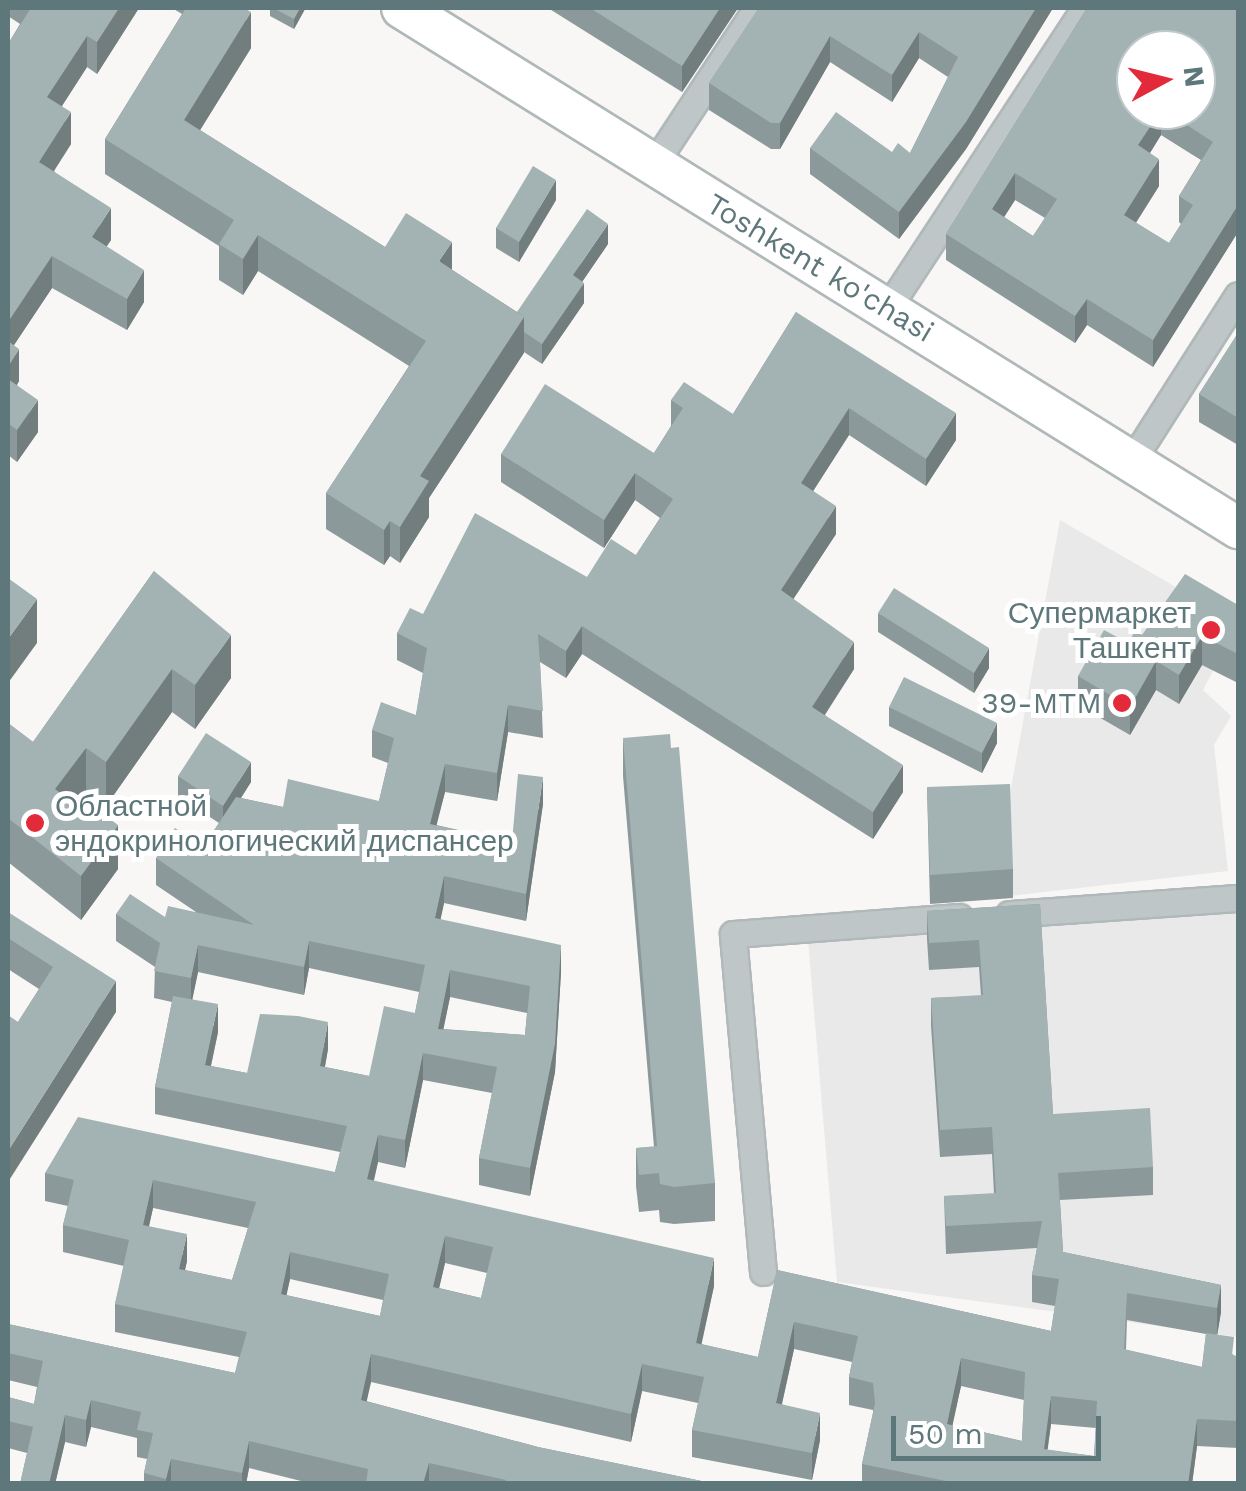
<!DOCTYPE html>
<html>
<head>
<meta charset="utf-8">
<style>
  body { margin:0 }
  #map { position:relative; width:1246px; height:1491px; overflow:hidden; background:#f8f7f5; font-family:"Work Sans",sans-serif }
  div>[style] { position:absolute }
  [style*='--x'] { left:calc(var(--x)*1px); top:calc(var(--y)*1px); width:calc(var(--w)*1px); rotate:calc(var(--a)*1deg) }
  .built>* { inset:0; background:#e8e9e8 }
  .roads { filter:drop-shadow(2px 0 #b0b8ba) drop-shadow(-2px 0 #b0b8ba) drop-shadow(0 2px #b0b8ba) drop-shadow(0 -2px #b0b8ba) }
  .minor>* { height:25px; margin:-12.5px; padding:0 12.5px; transform-origin:12.5px; border-radius:12.5px; background:#bec6c7 }
  .primary>* { height:40px; margin:-20px; padding:0 20px; transform-origin:20px; border-radius:20px; background:#fff }
  .wall>* { inset:0; background:#8c999a }
  .shaded-wall>* { inset:0; background:#727d7d }
  .building>* { inset:0; background:#a3b2b3 }
  .dots>* { width:28px; height:28px; translate:-50% -50%; box-sizing:border-box; border:5px solid #fff; border-radius:50% }
  span { translate:-50% -50%; white-space:nowrap; text-align:center; line-height:1.15; -webkit-text-stroke:10px #fff; paint-order:stroke }
  .street-label { font-size:30px; color:#5e777a }
  .poi-label { font-size:30px; color:#5e777a }
  .right { translate:-100% -50%; text-align:right }
  .left { translate:0 -50%; text-align:left }
  .frame { position:absolute; inset:0; border:10px solid #5e777a; pointer-events:none }
  .north { position:absolute; left:1116px; top:30px; width:100px; height:100px; box-sizing:border-box; background:#fff; border:2px solid #bfc9ca; border-radius:50%; rotate:83deg; font-size:28px; font-weight:700; line-height:40px; text-align:center; color:#5e777a }
  .north::after { content:''; display:block; margin:auto; width:35px; height:45px; background:#e22a3a; clip-path:polygon(50% 0,100% 100%,50% 72%,0 100%) }
  .scale { position:absolute; left:891px; top:1416px; width:210px; height:45px; box-sizing:border-box; border:5px solid #5e777a; border-top:0; padding-left:12px; font-size:30px; line-height:35px; white-space:nowrap; color:#5e777a; -webkit-text-stroke:8px #fff; paint-order:stroke }
</style>
</head>
<body>
<div id="map">
  <div class="built">
    <div style="clip-path:polygon(1060px 520px,1238px 623px,1203px 690px,1231px 716px,1214px 745px,1228px 871px,1010px 896px,1006px 815px)"></div>
    <div style="clip-path:polygon(1238px 904px,1238px 1337px,837px 1282px,808px 940px)"></div>
  </div>
  <div class="roads">
    <div class="minor">
      <div style="--x:652;--y:167;--w:191;--a:-56.6"></div>
      <div style="--x:889;--y:306;--w:357;--a:-56.7"></div>
      <div style="--x:1131;--y:462;--w:198;--a:-57.4"></div>
      <div style="--x:1009;--y:914;--w:230;--a:-4"></div>
      <div style="--x:763;--y:1272;--w:339;--a:-95.1"></div>
      <div style="--x:733;--y:934;--w:227;--a:-4.3"></div>
    </div>
    <div class="primary">
      <div style="--x:402;--y:8;--w:985;--a:31.88"></div>
    </div>
  </div>
  <div class="wall">
    <div style="clip-path:polygon(8px 8px,139px 8px,97px 74px,87px 67px,62px 106px,71px 144px,54px 171px,111px 240px,106px 246px,144px 302px,127px 330px,52px 288px,14px 345px,19px 381px,17px 385px,38px 432px,17px 462px,8px 455px,8px 44px,20px 24px,8px 16px)"></div>
    <div style="clip-path:polygon(172px 8px,244px 8px,251px 48px,200px 130px,385px 247px,452px 270px,517px 312px,608px 244px,582px 282px,584px 303px,542px 364px,524px 352px,429px 498px,429px 517px,400px 563px,390px 556px,384px 565px,326px 529px,326px 493px,409px 366px,258px 271px,243px 295px,219px 280px,219px 246px,105px 174px,105px 139px,182px 14px)"></div>
    <div style="clip-path:polygon(270px 8px,305px 8px,305px 9px,294px 29px,270px 16px)"></div>
    <div style="clip-path:polygon(548px 8px,738px 8px,682px 92px)"></div>
    <div style="clip-path:polygon(759px 8px,1053px 8px,966px 149px,899px 239px,810px 174px,810px 148px,910px 153px,948px 77px,919px 58px,892px 102px,830px 62px,780px 149px,771px 149px,709px 110px,709px 83px)"></div>
    <div style="clip-path:polygon(evenodd,1087px 8px,1238px 8px,1238px 232px,1153px 367px,1087px 325px,1075px 343px,946px 260px,946px 234px,1087px 8px,1196px 50px,1196px 110px,1136px 110px,1196px 50px,1087px 8px,1161px 135px,1201px 160px,1179px 196px,1179px 222px,1181px 224px,1169px 243px,1136px 223px,1159px 186px,1150px 153px,1161px 135px,1087px 8px,1015px 200px,1045px 218px,1033px 236px,1004px 217px,1015px 200px)"></div>
    <div style="clip-path:polygon(556px 200px,519px 262px,496px 248px,496px 228px)"></div>
    <div style="clip-path:polygon(evenodd,796px 312px,956px 440px,926px 486px,849px 435px,813px 491px,836px 534px,793px 599px,854px 669px,825px 715px,903px 792px,873px 839px,582px 654px,566px 678px,540px 662px,543px 738px,508px 732px,497px 801px,445px 792px,436px 825px,512px 842px,543px 804px,526px 921px,444px 903px,440px 920px,561px 972px,555px 1072px,530px 1196px,479px 1185px,479px 1158px,492px 1093px,423px 1080px,405px 1168px,378px 1162px,374px 1181px,714px 1286px,701px 1344px,758px 1357px,777px 1270px,1051px 1331px,1055px 1306px,1032px 1302px,1032px 1275px,1037px 1248px,946px 1254px,944px 1196px,994px 1194px,992px 1154px,940px 1157px,931px 1026px,931px 998px,981px 996px,979px 967px,929px 970px,927px 939px,927px 911px,1040px 904px,1053px 1114px,1153px 1167px,1153px 1195px,1060px 1200px,1063px 1252px,1221px 1285px,1221px 1312px,1217px 1335px,1234px 1356px,1238px 1356px,1238px 1448px,1197px 1446px,1192px 1484px,862px 1484px,862px 1464px,873px 1413px,873px 1410px,849px 1405px,849px 1377px,852px 1362px,794px 1349px,782px 1404px,820px 1440px,812px 1480px,692px 1457px,692px 1430px,698px 1403px,642px 1391px,631px 1442px,371px 1382px,366px 1401px,538px 1447px,716px 1484px,313px 1484px,249px 1468px,246px 1484px,144px 1484px,144px 1473px,147px 1459px,137px 1457px,137px 1438px,91px 1427px,86px 1447px,65px 1442px,55px 1484px,20px 1484px,27px 1453px,8px 1448px,8px 1397px,34px 1404px,37px 1387px,8px 1380px,8px 1324px,235px 1373px,239px 1357px,115px 1332px,115px 1304px,124px 1266px,63px 1252px,63px 1225px,68px 1206px,45px 1201px,45px 1173px,335px 1172px,340px 1152px,155px 1114px,155px 1087px,172px 1002px,154px 998px,155px 967px,116px 941px,116px 914px,165px 917px,196px 912px,156px 885px,156px 858px,203px 847px,219px 823px,178px 796px,178px 776px,251px 782px,241px 798px,283px 807px,379px 801px,388px 763px,372px 757px,372px 730px,416px 715px,423px 673px,397px 660px,397px 633px,423px 614px,587px 577px,636px 555px,660px 518px,635px 500px,604px 548px,501px 482px,501px 454px,654px 453px,671px 426px,671px 400px,733px 414px,796px 312px,309px 968px,419px 992px,415px 1013px,369px 1076px,325px 1067px,328px 1049px,247px 1073px,211px 1066px,218px 1032px,192px 999px,198px 972px,304px 995px,309px 968px,796px 312px,450px 997px,527px 1013px,525px 1035px,443px 1029px,450px 997px,796px 312px,153px 1208px,248px 1228px,232px 1280px,185px 1270px,187px 1261px,149px 1226px,153px 1208px,796px 312px,445px 1263px,487px 1273px,481px 1298px,439px 1288px,445px 1263px,796px 312px,290px 1279px,383px 1300px,380px 1316px,286px 1295px,290px 1279px,796px 312px,1127px 1320px,1206px 1334px,1202px 1367px,1126px 1350px,1127px 1320px,796px 312px,961px 1386px,1024px 1400px,1022px 1441px,952px 1425px,961px 1386px,796px 312px,1051px 1424px,1096px 1428px,1094px 1456px,1047px 1450px,1051px 1424px)"></div>
    <div style="clip-path:polygon(1238px 333px,1238px 445px,1199px 422px,1199px 394px)"></div>
    <div style="clip-path:polygon(154px 571px,231px 678px,195px 729px,172px 712px,106px 806px,86px 791px,76px 804px,118px 869px,81px 920px,8px 862px,8px 723px,33px 742px)"></div>
    <div style="clip-path:polygon(1238px 605px,1238px 683px,1202px 665px,1179px 704px,1156px 690px,1130px 735px,1078px 705px,1078px 676px,1142px 635px)"></div>
    <div style="clip-path:polygon(878px 613px,989px 668px,974px 693px,878px 632px)"></div>
    <div style="clip-path:polygon(889px 707px,997px 743px,982px 773px,889px 726px)"></div>
    <div style="clip-path:polygon(623px 738px,715px 1183px,715px 1221px,674px 1224px,660px 1222px,659px 1210px,639px 1212px,636px 1186px,636px 1148px,654px 1147px,623px 776px)"></div>
    <div style="clip-path:polygon(927px 787px,1013px 869px,1013px 898px,930px 904px)"></div>
    <div style="clip-path:polygon(8px 912px,116px 1012px,18px 1022px,39px 989px,8px 969px)"></div>
  </div>
  <div class="shaded-wall">
    <div style="clip-path:polygon(119px 8px,139px 8px,97px 74px,97px 42px)"></div>
    <div style="clip-path:polygon(300px 8px,305px 8px,305px 9px,294px 29px,294px 19px)"></div>
    <div style="clip-path:polygon(720px 8px,738px 8px,682px 92px,682px 66px)"></div>
    <div style="clip-path:polygon(1036px 8px,1053px 8px,966px 149px,899px 239px,899px 212px)"></div>
    <div style="clip-path:polygon(251px 12px,251px 48px,184px 156px,184px 120px)"></div>
    <div style="clip-path:polygon(919px 32px,919px 58px,892px 102px,892px 75px)"></div>
    <div style="clip-path:polygon(87px 36px,87px 67px,47px 129px,47px 97px)"></div>
    <div style="clip-path:polygon(830px 36px,830px 62px,780px 149px,780px 123px)"></div>
    <div style="clip-path:polygon(1161px 110px,1161px 135px,1138px 172px,1138px 145px)"></div>
    <div style="clip-path:polygon(71px 112px,71px 144px,39px 194px,39px 162px)"></div>
    <div style="clip-path:polygon(1159px 159px,1159px 186px,1124px 241px,1124px 215px)"></div>
    <div style="clip-path:polygon(1015px 173px,1015px 200px,992px 236px,992px 209px)"></div>
    <div style="clip-path:polygon(556px 180px,556px 200px,519px 262px,519px 242px)"></div>
    <div style="clip-path:polygon(1238px 205px,1238px 232px,1153px 367px,1153px 340px)"></div>
    <div style="clip-path:polygon(111px 208px,111px 240px,92px 269px,92px 237px)"></div>
    <div style="clip-path:polygon(608px 224px,608px 244px,573px 295px,573px 275px)"></div>
    <div style="clip-path:polygon(258px 235px,258px 271px,243px 295px,243px 259px)"></div>
    <div style="clip-path:polygon(452px 242px,452px 277px,439px 261px)"></div>
    <div style="clip-path:polygon(52px 256px,52px 288px,8px 354px,8px 322px)"></div>
    <div style="clip-path:polygon(144px 270px,144px 302px,127px 330px,127px 299px)"></div>
    <div style="clip-path:polygon(584px 283px,584px 303px,542px 364px,542px 344px)"></div>
    <div style="clip-path:polygon(1087px 299px,1087px 325px,1075px 343px,1075px 316px)"></div>
    <div style="clip-path:polygon(524px 317px,524px 353px,429px 498px,429px 517px,400px 563px,400px 527px,420px 476px)"></div>
    <div style="clip-path:polygon(19px 349px,19px 381px,8px 399px,8px 367px)"></div>
    <div style="clip-path:polygon(38px 400px,38px 432px,17px 462px,17px 430px)"></div>
    <div style="clip-path:polygon(849px 408px,849px 435px,801px 510px,801px 483px)"></div>
    <div style="clip-path:polygon(956px 413px,956px 440px,926px 486px,926px 459px)"></div>
    <div style="clip-path:polygon(635px 473px,635px 500px,604px 548px,604px 520px)"></div>
    <div style="clip-path:polygon(836px 506px,836px 534px,781px 618px,781px 590px)"></div>
    <div style="clip-path:polygon(390px 521px,390px 556px,384px 565px,384px 530px)"></div>
    <div style="clip-path:polygon(37px 599px,37px 643px,8px 683px,8px 639px)"></div>
    <div style="clip-path:polygon(582px 626px,582px 654px,566px 678px,566px 651px)"></div>
    <div style="clip-path:polygon(231px 635px,231px 678px,195px 729px,195px 685px)"></div>
    <div style="clip-path:polygon(1202px 636px,1202px 665px,1179px 704px,1179px 675px)"></div>
    <div style="clip-path:polygon(854px 642px,854px 669px,812px 734px,812px 707px)"></div>
    <div style="clip-path:polygon(989px 648px,989px 668px,974px 693px,974px 673px)"></div>
    <div style="clip-path:polygon(1156px 661px,1156px 690px,1130px 735px,1130px 707px)"></div>
    <div style="clip-path:polygon(172px 669px,172px 712px,106px 806px,106px 762px)"></div>
    <div style="clip-path:polygon(508px 705px,508px 732px,497px 801px,497px 773px)"></div>
    <div style="clip-path:polygon(997px 723px,997px 743px,982px 773px,982px 753px)"></div>
    <div style="clip-path:polygon(86px 748px,86px 791px,55px 832px,55px 789px)"></div>
    <div style="clip-path:polygon(251px 762px,251px 782px,223px 826px,223px 806px)"></div>
    <div style="clip-path:polygon(445px 764px,445px 792px,430px 851px,430px 824px)"></div>
    <div style="clip-path:polygon(903px 765px,903px 792px,873px 839px,873px 812px)"></div>
    <div style="clip-path:polygon(543px 777px,543px 804px,526px 921px,526px 894px)"></div>
    <div style="clip-path:polygon(118px 825px,118px 869px,81px 920px,81px 876px)"></div>
    <div style="clip-path:polygon(444px 876px,444px 903px,435px 946px,435px 918px)"></div>
    <div style="clip-path:polygon(309px 941px,309px 968px,304px 995px,304px 967px)"></div>
    <div style="clip-path:polygon(198px 945px,198px 972px,191px 1006px,191px 978px)"></div>
    <div style="clip-path:polygon(561px 945px,561px 972px,555px 1072px,530px 1196px,530px 1168px)"></div>
    <div style="clip-path:polygon(450px 970px,450px 997px,438px 1056px,438px 1029px)"></div>
    <div style="clip-path:polygon(116px 981px,116px 1012px,8px 1182px,8px 1151px)"></div>
    <div style="clip-path:polygon(218px 1004px,218px 1032px,205px 1093px,205px 1065px)"></div>
    <div style="clip-path:polygon(328px 1022px,328px 1049px,320px 1093px,320px 1066px)"></div>
    <div style="clip-path:polygon(423px 1053px,423px 1080px,405px 1168px,405px 1140px)"></div>
    <div style="clip-path:polygon(378px 1135px,378px 1162px,367px 1206px,367px 1179px)"></div>
    <div style="clip-path:polygon(153px 1180px,153px 1208px,143px 1252px,143px 1225px)"></div>
    <div style="clip-path:polygon(187px 1234px,187px 1261px,179px 1296px,179px 1269px)"></div>
    <div style="clip-path:polygon(445px 1236px,445px 1263px,433px 1314px,433px 1287px)"></div>
    <div style="clip-path:polygon(290px 1252px,290px 1279px,281px 1321px,281px 1294px)"></div>
    <div style="clip-path:polygon(714px 1258px,714px 1286px,696px 1370px,696px 1343px)"></div>
    <div style="clip-path:polygon(1221px 1285px,1221px 1312px,1217px 1336px,1217px 1308px)"></div>
    <div style="clip-path:polygon(794px 1322px,794px 1349px,776px 1430px,776px 1403px)"></div>
    <div style="clip-path:polygon(371px 1354px,371px 1382px,361px 1427px,361px 1400px)"></div>
    <div style="clip-path:polygon(961px 1358px,961px 1386px,947px 1451px,947px 1424px)"></div>
    <div style="clip-path:polygon(642px 1364px,642px 1391px,631px 1442px,631px 1414px)"></div>
    <div style="clip-path:polygon(1051px 1396px,1051px 1424px,1044px 1477px,1044px 1449px)"></div>
    <div style="clip-path:polygon(91px 1400px,91px 1427px,86px 1447px,86px 1420px)"></div>
    <div style="clip-path:polygon(820px 1413px,820px 1440px,812px 1480px,812px 1453px)"></div>
    <div style="clip-path:polygon(65px 1415px,65px 1442px,55px 1484px,49px 1484px)"></div>
    <div style="clip-path:polygon(1197px 1419px,1197px 1446px,1192px 1484px,1188px 1484px)"></div>
    <div style="clip-path:polygon(249px 1441px,249px 1468px,246px 1484px,242px 1484px,242px 1473px)"></div>
    <div style="clip-path:polygon(171px 1459px,171px 1484px,166px 1484px,166px 1479px)"></div>
    <div style="clip-path:polygon(429px 1463px,429px 1484px,423px 1484px)"></div>
  </div>
  <div class="building">
    <div style="clip-path:polygon(31px 8px,119px 8px,97px 42px,87px 36px,47px 97px,71px 112px,39px 162px,111px 208px,92px 237px,144px 270px,127px 299px,52px 256px,8px 322px,8px 44px)"></div>
    <div style="clip-path:polygon(186px 8px,244px 8px,251px 12px,184px 120px,385px 247px,406px 213px,452px 242px,439px 261px,524px 317px,420px 476px,429px 481px,400px 527px,390px 521px,384px 530px,326px 493px,426px 341px,258px 235px,243px 259px,219px 244px,234px 220px,105px 139px)"></div>
    <div style="clip-path:polygon(273px 8px,300px 8px,294px 19px)"></div>
    <div style="clip-path:polygon(590px 8px,720px 8px,682px 66px)"></div>
    <div style="clip-path:polygon(759px 8px,1036px 8px,966px 122px,899px 212px,810px 148px,836px 112px,892px 152px,898px 143px,910px 153px,958px 57px,919px 32px,892px 75px,830px 36px,780px 123px,771px 123px,709px 83px)"></div>
    <div style="clip-path:polygon(evenodd,1087px 8px,1238px 8px,1238px 205px,1153px 340px,1087px 299px,1075px 316px,946px 234px,1087px 8px,1136px 50px,1196px 50px,1196px 110px,1164px 110px,1213px 142px,1179px 196px,1193px 205px,1169px 243px,1124px 215px,1159px 159px,1138px 145px,1161px 110px,1136px 110px,1136px 50px,1087px 8px,1015px 173px,1057px 199px,1033px 236px,992px 209px,1015px 173px)"></div>
    <div style="clip-path:polygon(533px 166px,556px 180px,519px 242px,496px 228px)"></div>
    <div style="clip-path:polygon(587px 209px,608px 224px,573px 275px,584px 283px,542px 344px,524px 332px,524px 317px,517px 312px)"></div>
    <div style="clip-path:polygon(evenodd,796px 312px,956px 413px,926px 459px,849px 408px,801px 483px,836px 506px,781px 590px,854px 642px,812px 707px,903px 765px,873px 812px,582px 626px,566px 651px,538px 634px,543px 711px,508px 705px,497px 773px,445px 764px,430px 824px,512px 842px,518px 774px,543px 777px,526px 894px,444px 876px,435px 918px,561px 945px,555px 1044px,530px 1168px,479px 1158px,497px 1067px,423px 1053px,405px 1140px,378px 1135px,367px 1179px,714px 1258px,696px 1343px,758px 1357px,777px 1270px,1051px 1331px,1059px 1279px,1032px 1275px,1042px 1221px,946px 1226px,944px 1196px,996px 1193px,992px 1127px,940px 1130px,931px 998px,983px 995px,979px 940px,929px 943px,927px 911px,1040px 904px,1053px 1114px,1150px 1108px,1153px 1167px,1058px 1173px,1063px 1252px,1221px 1285px,1217px 1308px,1127px 1293px,1124px 1349px,1202px 1367px,1206px 1333px,1234px 1337px,1232px 1355px,1238px 1356px,1238px 1421px,1197px 1419px,1188px 1484px,961px 1484px,862px 1464px,875px 1403px,873px 1383px,849px 1377px,858px 1336px,794px 1322px,776px 1403px,820px 1413px,812px 1453px,692px 1430px,704px 1377px,642px 1364px,631px 1414px,371px 1354px,361px 1400px,538px 1447px,716px 1484px,505px 1484px,506px 1480px,429px 1463px,423px 1484px,366px 1484px,368px 1469px,249px 1441px,242px 1473px,171px 1459px,166px 1479px,144px 1473px,153px 1433px,137px 1430px,141px 1412px,91px 1400px,86px 1420px,65px 1415px,49px 1484px,20px 1484px,33px 1427px,8px 1421px,8px 1397px,34px 1404px,43px 1361px,8px 1353px,8px 1324px,235px 1373px,247px 1332px,115px 1304px,129px 1240px,63px 1225px,74px 1180px,45px 1173px,78px 1117px,335px 1172px,347px 1126px,155px 1087px,173px 996px,218px 1004px,205px 1065px,247px 1073px,260px 1014px,298px 1016px,328px 1022px,320px 1066px,369px 1076px,384px 1006px,415px 1013px,425px 965px,309px 941px,304px 967px,198px 945px,191px 978px,154px 971px,160px 943px,116px 914px,130px 894px,165px 917px,168px 906px,254px 925px,156px 858px,175px 828px,203px 847px,236px 797px,283px 807px,288px 779px,379px 801px,394px 738px,372px 730px,381px 702px,416px 715px,427px 648px,397px 633px,410px 608px,423px 614px,475px 513px,587px 577px,611px 539px,636px 555px,673px 499px,635px 473px,604px 520px,501px 454px,545px 384px,654px 453px,683px 408px,671px 400px,684px 382px,733px 414px,796px 312px,450px 970px,530px 986px,525px 1035px,438px 1029px,450px 970px,796px 312px,153px 1180px,256px 1202px,232px 1280px,179px 1269px,187px 1234px,143px 1225px,153px 1180px,796px 312px,445px 1236px,493px 1247px,481px 1298px,433px 1287px,445px 1236px,796px 312px,290px 1252px,389px 1274px,380px 1316px,281px 1294px,290px 1252px,796px 312px,961px 1358px,1025px 1372px,1022px 1441px,947px 1424px,961px 1358px,796px 312px,1051px 1396px,1097px 1401px,1094px 1456px,1044px 1449px,1051px 1396px)"></div>
    <div style="clip-path:polygon(1238px 333px,1238px 418px,1199px 394px)"></div>
    <div style="clip-path:polygon(8px 341px,19px 349px,8px 367px)"></div>
    <div style="clip-path:polygon(8px 379px,38px 400px,17px 430px,8px 423px)"></div>
    <div style="clip-path:polygon(154px 571px,231px 635px,195px 685px,172px 669px,106px 762px,86px 748px,55px 789px,90px 815px,95px 808px,118px 825px,81px 876px,8px 818px,8px 723px,33px 742px)"></div>
    <div style="clip-path:polygon(1185px 574px,1238px 605px,1238px 654px,1202px 636px,1179px 675px,1156px 661px,1130px 707px,1078px 676px,1104px 630px,1128px 643px,1135px 631px,1142px 635px)"></div>
    <div style="clip-path:polygon(8px 578px,37px 599px,8px 639px)"></div>
    <div style="clip-path:polygon(894px 588px,989px 648px,974px 673px,878px 613px)"></div>
    <div style="clip-path:polygon(904px 677px,997px 723px,982px 753px,889px 707px)"></div>
    <div style="clip-path:polygon(206px 733px,251px 762px,223px 806px,178px 776px)"></div>
    <div style="clip-path:polygon(670px 734px,671px 748px,679px 747px,715px 1183px,674px 1187px,660px 1184px,659px 1173px,639px 1175px,636px 1148px,657px 1146px,623px 738px)"></div>
    <div style="clip-path:polygon(1010px 784px,1013px 869px,930px 875px,927px 787px)"></div>
    <div style="clip-path:polygon(8px 912px,116px 981px,8px 1151px,8px 1015px,18px 1022px,53px 967px,8px 938px)"></div>
  </div>
  <div class="dots">
    <div style="left:1211px;top:630px;background:#e22a3a"></div>
    <div style="left:1122px;top:703px;background:#e22a3a"></div>
    <div style="left:35px;top:823px;background:#e22a3a"></div>
  </div>
  <div class="street-label">
    <span style="left:820px;top:268px;rotate:31deg">Toshkent ko'chasi</span>
  </div>
  <div class="poi-label">
    <span class="right" style="left:1191px;top:630px">Супермаркет<br>Ташкент</span>
    <span class="right" style="left:1102px;top:703px">39-MTM</span>
    <span class="left" style="left:55px;top:823px">Областной<br>эндокринологический диспансер</span>
  </div>
  <div class="frame"></div>
  <div class="north">N</div>
  <div class="scale">50 m</div>
</div>
</body>
</html>
